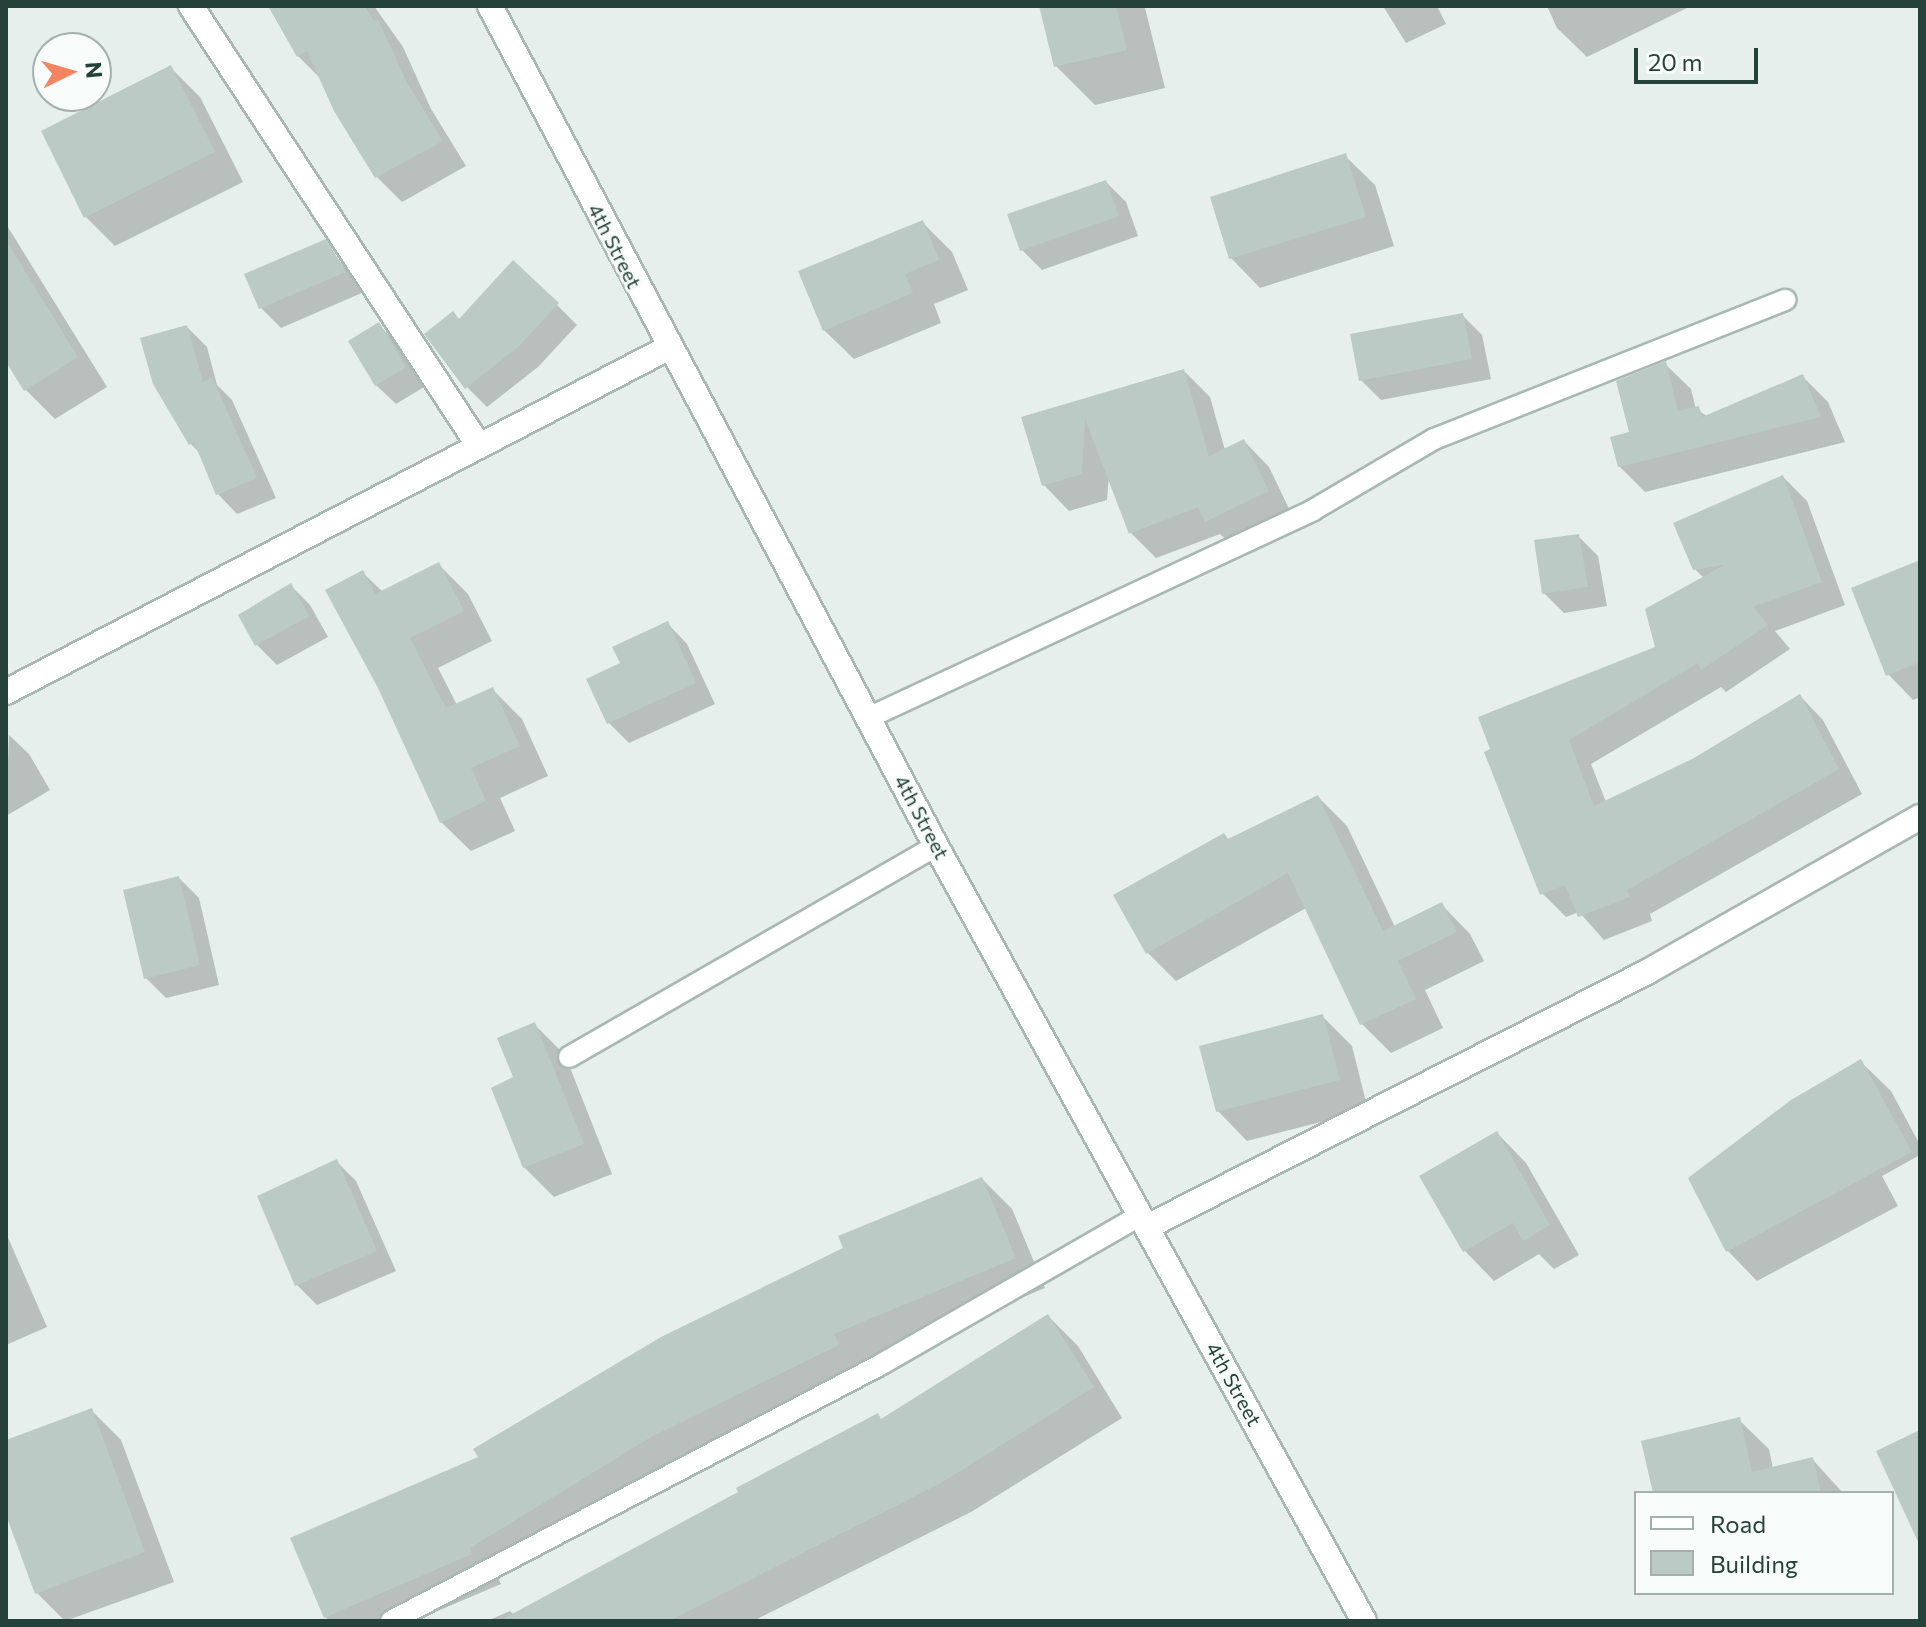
<!DOCTYPE html>
<html>
<head>
<meta charset="utf-8">
<style>
  body { margin:0 }
  #map { position:relative; width:1926px; height:1627px; overflow:hidden; background:#e6efeb; font-family:Commissioner,sans-serif }
  div>[style] { position:absolute }
  [style*='--x'] { left:calc(var(--x)*1px); top:calc(var(--y)*1px); width:calc(var(--w)*1px); rotate:calc(var(--a)*1deg) }
  .shadow>* { inset:0; background:#0003 }
  .building>* { inset:0; background:#bbcac4 }
  .roads { filter:drop-shadow(2px 0 #a8b8b2) drop-shadow(-2px 0 #a8b8b2) drop-shadow(0 2px #a8b8b2) drop-shadow(0 -2px #a8b8b2) }
  .service>* { height:20px; margin:-10px; padding:0 10px; transform-origin:10px; border-radius:10px; background:#fff }
  .minor>* { height:24px; margin:-12px; padding:0 12px; transform-origin:12px; border-radius:12px; background:#fff }
  span { translate:-50% -50%; white-space:nowrap; text-align:center; line-height:1.15; -webkit-text-stroke:6px #f7fbf9; paint-order:stroke }
  .street-label { font-size:20px; color:#24423a }
  .frame { position:absolute; inset:0; border:8px solid #24423a; pointer-events:none }
  .legend { position:absolute; left:1634px; top:1491px; width:260px; height:104px; box-sizing:border-box; background:#f7fbf9; border:2px solid #a3b1ad; margin:0; padding:10px 14px; list-style:none; font-size:24px; color:#24423a }
  .legend li { display:flex; align-items:center; gap:16px; height:40px }
  .legend b { width:40px; border:2px solid #a3b1ad }
  .north { position:absolute; left:32px; top:32px; width:80px; height:80px; box-sizing:border-box; background:#f7fbf9; border:2px solid #a3b1ad; border-radius:50%; rotate:85deg; font-size:22px; font-weight:700; line-height:32px; text-align:center; color:#24423a }
  .north::after { content:''; display:block; margin:auto; width:28px; height:36px; background:#f4845f; clip-path:polygon(50% 0,100% 100%,50% 72%,0 100%) }
  .scale { position:absolute; left:1634px; top:48px; width:124px; height:36px; box-sizing:border-box; border:4px solid #24423a; border-top:0; padding-left:10px; font-size:24px; line-height:28px; white-space:nowrap; color:#24423a; -webkit-text-stroke:6px #f7fbf9; paint-order:stroke }
</style>
</head>
<body>
<div id="map">
  <div class="shadow">
    <div style="clip-path:polygon(270px 6px,374px 6px,403px 47px,431px 109px,466px 166px,402px 202px,377px 177px,321px 79px,298px 56px)"></div>
    <div style="clip-path:polygon(1040px 6px,1154px 6px,1145px 8px,1165px 88px,1095px 105px,1056px 66px)"></div>
    <div style="clip-path:polygon(1383px 6px,1437px 6px,1446px 24px,1406px 43px)"></div>
    <div style="clip-path:polygon(1547px 6px,1691px 6px,1587px 57px,1557px 28px)"></div>
    <div style="clip-path:polygon(170px 67px,200px 97px,243px 182px,115px 246px,86px 217px)"></div>
    <div style="clip-path:polygon(1345px 156px,1375px 185px,1394px 246px,1260px 288px,1231px 258px)"></div>
    <div style="clip-path:polygon(1106px 182px,1126px 202px,1138px 236px,1042px 270px,1022px 250px)"></div>
    <div style="clip-path:polygon(922px 222px,952px 252px,968px 290px,934px 304px,941px 323px,854px 359px,824px 330px)"></div>
    <div style="clip-path:polygon(6px 224px,107px 387px,55px 419px,25px 389px,6px 358px)"></div>
    <div style="clip-path:polygon(325px 242px,364px 292px,281px 328px,261px 308px)"></div>
    <div style="clip-path:polygon(557px 305px,577px 325px,538px 367px,487px 407px,467px 387px,460px 321px)"></div>
    <div style="clip-path:polygon(1462px 315px,1482px 335px,1491px 379px,1381px 400px,1361px 380px)"></div>
    <div style="clip-path:polygon(378px 324px,398px 344px,424px 387px,396px 404px,376px 385px)"></div>
    <div style="clip-path:polygon(187px 327px,207px 347px,217px 385px,232px 400px,276px 498px,237px 514px,218px 494px,201px 454px,190px 443px)"></div>
    <div style="clip-path:polygon(1665px 364px,1691px 389px,1696px 409px,1708px 417px,1802px 376px,1828px 402px,1845px 442px,1645px 492px,1619px 466px)"></div>
    <div style="clip-path:polygon(1184px 371px,1210px 397px,1225px 450px,1244px 441px,1269px 467px,1293px 517px,1233px 546px,1220px 534px,1156px 558px,1131px 533px,1109px 475px,1107px 500px,1069px 511px,1044px 485px,1024px 418px)"></div>
    <div style="clip-path:polygon(1783px 477px,1807px 501px,1845px 605px,1775px 631px,1790px 649px,1726px 692px,1721px 687px,1591px 764px,1606px 802px,1695px 760px,1800px 696px,1823px 720px,1862px 794px,1650px 914px,1652px 921px,1604px 940px,1579px 912px,1566px 917px,1542px 893px,1487px 753px,1658px 648px,1704px 578px,1695px 569px)"></div>
    <div style="clip-path:polygon(1578px 536px,1598px 556px,1607px 606px,1564px 613px,1544px 593px)"></div>
    <div style="clip-path:polygon(1920px 562px,1920px 697px,1913px 700px,1888px 674px)"></div>
    <div style="clip-path:polygon(438px 564px,468px 594px,492px 641px,438px 668px,457px 705px,492px 689px,522px 719px,548px 776px,500px 798px,515px 831px,471px 851px,441px 822px,363px 573px,383px 592px)"></div>
    <div style="clip-path:polygon(290px 585px,310px 605px,328px 637px,277px 665px,257px 645px)"></div>
    <div style="clip-path:polygon(668px 624px,687px 644px,715px 704px,629px 743px,609px 723px,589px 680px,622px 664px)"></div>
    <div style="clip-path:polygon(9px 735px,29px 754px,50px 790px,6px 816px)"></div>
    <div style="clip-path:polygon(1318px 797px,1347px 826px,1395px 927px,1442px 905px,1470px 934px,1484px 961px,1425px 990px,1443px 1028px,1391px 1053px,1362px 1024px,1306px 908px,1176px 981px,1147px 952px,1229px 840px)"></div>
    <div style="clip-path:polygon(179px 878px,199px 898px,219px 985px,166px 998px,146px 978px)"></div>
    <div style="clip-path:polygon(1322px 1016px,1352px 1046px,1368px 1110px,1247px 1141px,1218px 1111px)"></div>
    <div style="clip-path:polygon(535px 1025px,565px 1055px,612px 1174px,554px 1197px,524px 1167px)"></div>
    <div style="clip-path:polygon(1861px 1062px,1891px 1091px,1920px 1145px,1920px 1155px,1882px 1176px,1898px 1206px,1757px 1281px,1728px 1251px,1691px 1179px)"></div>
    <div style="clip-path:polygon(1497px 1133px,1526px 1163px,1579px 1255px,1554px 1269px,1539px 1254px,1494px 1281px,1465px 1251px)"></div>
    <div style="clip-path:polygon(336px 1161px,356px 1181px,396px 1271px,317px 1305px,297px 1285px)"></div>
    <div style="clip-path:polygon(982px 1179px,1012px 1209px,1045px 1288px,862px 1364px,681px 1466px,498px 1578px,501px 1584px,414px 1621px,330px 1621px,325px 1617px,481px 1458px)"></div>
    <div style="clip-path:polygon(6px 1233px,47px 1327px,6px 1345px)"></div>
    <div style="clip-path:polygon(1048px 1316px,1078px 1346px,1122px 1418px,971px 1512px,753px 1621px,487px 1621px,510px 1611px,514px 1615px,882px 1420px)"></div>
    <div style="clip-path:polygon(91px 1410px,121px 1440px,174px 1582px,65px 1621px,37px 1593px,6px 1510px,6px 1442px)"></div>
    <div style="clip-path:polygon(1739px 1420px,1769px 1449px,1773px 1469px,1813px 1460px,1843px 1493px,1655px 1493px)"></div>
  </div>
  <div class="building">
    <div style="clip-path:polygon(268px 6px,365px 6px,374px 21px,378px 19px,406px 81px,443px 141px,375px 178px,334px 111px,307px 51px,297px 57px)"></div>
    <div style="clip-path:polygon(1039px 6px,1116px 6px,1127px 50px,1054px 67px)"></div>
    <div style="clip-path:polygon(171px 65px,215px 152px,84px 218px,41px 131px)"></div>
    <div style="clip-path:polygon(1346px 153px,1366px 217px,1229px 259px,1210px 197px)"></div>
    <div style="clip-path:polygon(1106px 180px,1119px 216px,1020px 251px,1007px 214px)"></div>
    <div style="clip-path:polygon(923px 220px,939px 260px,905px 274px,913px 293px,823px 331px,798px 271px)"></div>
    <div style="clip-path:polygon(326px 239px,346px 272px,259px 309px,244px 274px)"></div>
    <div style="clip-path:polygon(6px 240px,78px 357px,24px 391px,6px 362px)"></div>
    <div style="clip-path:polygon(513px 260px,559px 303px,518px 347px,465px 389px,424px 334px,453px 311px,459px 319px)"></div>
    <div style="clip-path:polygon(1463px 313px,1472px 359px,1359px 381px,1350px 334px)"></div>
    <div style="clip-path:polygon(379px 322px,406px 367px,375px 386px,348px 341px)"></div>
    <div style="clip-path:polygon(187px 325px,203px 382px,212px 377px,257px 478px,216px 495px,194px 442px,189px 445px,153px 384px,140px 338px)"></div>
    <div style="clip-path:polygon(1666px 361px,1678px 411px,1699px 406px,1702px 417px,1803px 374px,1821px 417px,1618px 467px,1610px 437px,1629px 432px,1616px 381px)"></div>
    <div style="clip-path:polygon(1184px 369px,1209px 456px,1244px 439px,1269px 491px,1205px 522px,1198px 507px,1129px 534px,1085px 419px,1082px 474px,1042px 486px,1021px 417px)"></div>
    <div style="clip-path:polygon(1783px 475px,1822px 582px,1753px 607px,1768px 625px,1701px 670px,1698px 663px,1569px 740px,1594px 806px,1694px 758px,1800px 694px,1839px 769px,1627px 890px,1630px 897px,1578px 917px,1565px 885px,1540px 895px,1484px 752px,1490px 749px,1478px 717px,1655px 647px,1645px 609px,1724px 565px,1693px 570px,1673px 523px)"></div>
    <div style="clip-path:polygon(1579px 534px,1588px 587px,1542px 594px,1534px 540px)"></div>
    <div style="clip-path:polygon(1920px 560px,1920px 662px,1886px 676px,1851px 588px)"></div>
    <div style="clip-path:polygon(439px 562px,464px 611px,410px 638px,446px 708px,493px 687px,520px 746px,471px 768px,486px 801px,440px 823px,378px 688px,325px 590px,363px 570px,375px 594px)"></div>
    <div style="clip-path:polygon(291px 583px,309px 616px,255px 646px,238px 615px)"></div>
    <div style="clip-path:polygon(668px 621px,696px 683px,607px 724px,586px 679px,620px 663px,612px 647px)"></div>
    <div style="clip-path:polygon(1318px 795px,1383px 931px,1442px 902px,1457px 932px,1398px 961px,1416px 999px,1360px 1025px,1288px 873px,1146px 954px,1113px 895px,1224px 833px,1228px 839px)"></div>
    <div style="clip-path:polygon(179px 876px,200px 965px,144px 979px,123px 890px)"></div>
    <div style="clip-path:polygon(1323px 1014px,1340px 1080px,1216px 1112px,1199px 1046px)"></div>
    <div style="clip-path:polygon(535px 1022px,584px 1144px,523px 1168px,491px 1088px,513px 1077px,497px 1038px)"></div>
    <div style="clip-path:polygon(1861px 1059px,1912px 1152px,1726px 1252px,1688px 1178px,1791px 1100px)"></div>
    <div style="clip-path:polygon(1497px 1131px,1550px 1225px,1523px 1241px,1513px 1223px,1463px 1252px,1419px 1176px)"></div>
    <div style="clip-path:polygon(337px 1159px,377px 1251px,295px 1286px,257px 1196px)"></div>
    <div style="clip-path:polygon(982px 1177px,1016px 1258px,834px 1334px,839px 1345px,651px 1437px,470px 1548px,472px 1554px,324px 1618px,290px 1538px,478px 1457px,473px 1449px,661px 1337px,843px 1248px,838px 1236px)"></div>
    <div style="clip-path:polygon(1048px 1314px,1094px 1387px,941px 1483px,669px 1621px,499px 1621px,738px 1492px,736px 1488px,878px 1413px,881px 1419px)"></div>
    <div style="clip-path:polygon(92px 1408px,145px 1552px,35px 1594px,6px 1515px,6px 1440px)"></div>
    <div style="clip-path:polygon(1740px 1417px,1752px 1472px,1813px 1457px,1821px 1493px,1653px 1493px,1641px 1441px)"></div>
    <div style="clip-path:polygon(1920px 1430px,1920px 1546px,1876px 1451px)"></div>
  </div>
  <div class="roads">
    <div class="service">
      <div style="--x:870;--y:717;--w:489;--a:-25"></div>
      <div style="--x:1313;--y:510;--w:140;--a:-30.4"></div>
      <div style="--x:1434;--y:439;--w:378;--a:-21.6"></div>
      <div style="--x:569;--y:1057;--w:423;--a:-29.9"></div>
      <div style="--x:391;--y:1621;--w:552;--a:-27.63"></div>
      <div style="--x:880;--y:1365;--w:301;--a:-29.9"></div>
    </div>
    <div class="minor">
      <div style="--x:191;--y:6;--w:526;--a:56.79"></div>
      <div style="--x:490;--y:6;--w:951;--a:62.03"></div>
      <div style="--x:936;--y:846;--w:885;--a:61.09"></div>
      <div style="--x:6;--y:692;--w:746;--a:-27.46"></div>
      <div style="--x:1147;--y:1227;--w:561;--a:-27.02"></div>
      <div style="--x:1647;--y:972;--w:314;--a:-29.6"></div>
    </div>
  </div>
  <div class="street-label">
    <span style="left:615px;top:246px;rotate:63deg">4th Street</span>
    <span style="left:922px;top:817px;rotate:62deg">4th Street</span>
    <span style="left:1234px;top:1384px;rotate:61deg">4th Street</span>
  </div>
  <div class="frame"></div>
  <ul class="legend">
  <li><b style="height:10px;background:#fff"></b>Road</li>
  <li><b style="height:22px;background:#bbcac4"></b>Building</li>
  </ul>
  <div class="north">N</div>
  <div class="scale">20 m</div>
</div>
</body>
</html>
